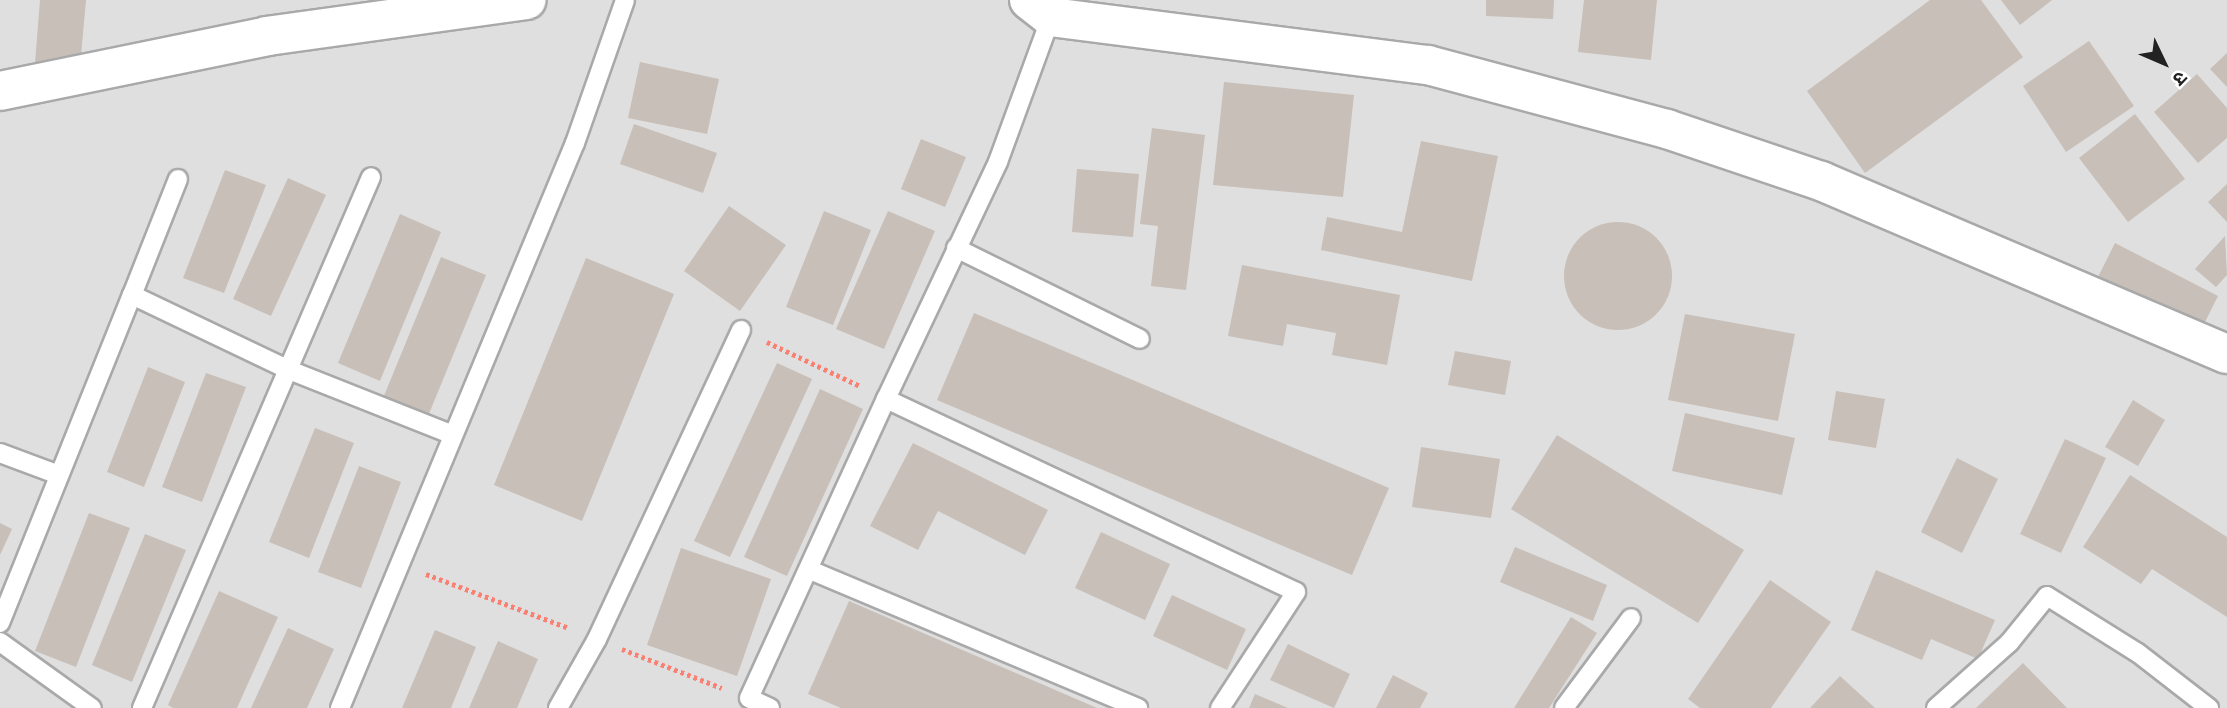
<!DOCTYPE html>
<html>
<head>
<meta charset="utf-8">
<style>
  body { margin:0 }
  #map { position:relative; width:2227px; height:708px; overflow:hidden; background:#f2efe9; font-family:"Source Sans 3","Noto Sans Devanagari",sans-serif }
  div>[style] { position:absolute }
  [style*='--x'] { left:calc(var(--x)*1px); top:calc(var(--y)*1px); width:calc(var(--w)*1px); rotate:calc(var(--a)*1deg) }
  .residential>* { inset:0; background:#e0dfdf }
  .building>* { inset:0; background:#c7bfb8 }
  .round { border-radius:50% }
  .path>* { height:4.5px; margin-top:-2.25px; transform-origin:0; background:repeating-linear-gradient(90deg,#fa8072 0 3.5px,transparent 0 7px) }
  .roads { filter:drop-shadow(2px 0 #a9a9a9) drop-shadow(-2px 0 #a9a9a9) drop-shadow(0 2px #a9a9a9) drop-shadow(0 -2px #a9a9a9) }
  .service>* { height:18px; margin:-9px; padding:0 9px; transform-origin:9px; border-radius:9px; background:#fff }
  .tertiary>* { height:38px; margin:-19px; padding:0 19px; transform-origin:19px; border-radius:19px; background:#fff }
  span { translate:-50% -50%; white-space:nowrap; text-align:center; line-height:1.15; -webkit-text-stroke:5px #fff; paint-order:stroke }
  .north { position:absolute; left:2129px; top:28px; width:70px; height:70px; -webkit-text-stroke:5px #fff; paint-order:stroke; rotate:134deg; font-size:19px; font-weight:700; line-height:28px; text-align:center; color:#222 }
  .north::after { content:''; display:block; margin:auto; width:24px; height:32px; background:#222; clip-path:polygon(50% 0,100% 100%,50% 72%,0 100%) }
</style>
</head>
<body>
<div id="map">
  <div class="residential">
    <div style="clip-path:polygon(0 0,2227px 0,2227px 708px,0 708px)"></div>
  </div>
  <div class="building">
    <div style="clip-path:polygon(40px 0,86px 0,80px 67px,35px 63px)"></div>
    <div style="clip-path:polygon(1486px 0,1554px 0,1553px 19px,1486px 16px)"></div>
    <div style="clip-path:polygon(1584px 0,1657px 0,1651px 60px,1578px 52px)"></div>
    <div style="clip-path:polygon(1930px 0,1981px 0,2023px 57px,1865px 173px,1807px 91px)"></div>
    <div style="clip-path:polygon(2001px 0,2052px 0,2020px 25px)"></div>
    <div style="clip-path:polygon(2089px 41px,2134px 106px,2066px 152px,2023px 86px)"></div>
    <div style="clip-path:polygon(2227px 53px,2227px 87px,2210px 69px)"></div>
    <div style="clip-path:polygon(640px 62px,719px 79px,707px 134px,628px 118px)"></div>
    <div style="clip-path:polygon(2197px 74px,2227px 108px,2227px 138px,2198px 163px,2154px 112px)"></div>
    <div style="clip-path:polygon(1224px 82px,1354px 95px,1343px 197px,1213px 185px)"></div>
    <div style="clip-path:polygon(2135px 114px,2185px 179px,2128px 222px,2079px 158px)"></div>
    <div style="clip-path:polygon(634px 124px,717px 153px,703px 193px,620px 164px)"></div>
    <div style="clip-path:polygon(1152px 128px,1205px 135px,1186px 290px,1151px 286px,1158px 226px,1140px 224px)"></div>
    <div style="clip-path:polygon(921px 139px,966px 157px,945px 207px,901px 189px)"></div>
    <div style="clip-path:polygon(1421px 141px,1498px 156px,1472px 281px,1321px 250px,1327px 217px,1402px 232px)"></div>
    <div style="clip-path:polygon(1077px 169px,1139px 174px,1133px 237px,1072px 232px)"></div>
    <div style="clip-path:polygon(225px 170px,266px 185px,224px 293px,183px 278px)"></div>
    <div style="clip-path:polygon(288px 178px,326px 195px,271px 316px,233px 299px)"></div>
    <div style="clip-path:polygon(2227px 184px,2227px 222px,2208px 202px)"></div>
    <div style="clip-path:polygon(729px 206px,786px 245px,740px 311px,684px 271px)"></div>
    <div style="clip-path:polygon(824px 211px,871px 230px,833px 325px,786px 307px)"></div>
    <div style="clip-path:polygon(888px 211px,935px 231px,884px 349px,836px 329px)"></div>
    <div style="clip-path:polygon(400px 214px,441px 232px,380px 381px,338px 363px)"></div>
    <div class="round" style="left:1564px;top:222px;width:108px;height:108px"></div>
    <div style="clip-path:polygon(2225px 236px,2227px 275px,2216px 287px,2195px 269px)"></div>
    <div style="clip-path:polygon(2115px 243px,2218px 296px,2201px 330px,2098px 277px)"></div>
    <div style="clip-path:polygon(441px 257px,486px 275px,426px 421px,381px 403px)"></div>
    <div style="clip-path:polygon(586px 258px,674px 294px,582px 521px,494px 485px)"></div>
    <div style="clip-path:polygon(1242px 265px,1400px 295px,1387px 365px,1332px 355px,1336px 333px,1287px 324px,1283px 346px,1228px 336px)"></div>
    <div style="clip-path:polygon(974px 313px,1389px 488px,1352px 575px,937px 400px)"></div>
    <div style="clip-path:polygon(1685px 314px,1795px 334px,1778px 421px,1668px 400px)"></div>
    <div style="clip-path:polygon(1455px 351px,1511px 361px,1505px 395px,1448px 385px)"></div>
    <div style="clip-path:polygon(777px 363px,812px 379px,730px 557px,694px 541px)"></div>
    <div style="clip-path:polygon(148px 367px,185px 382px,144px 487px,107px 472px)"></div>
    <div style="clip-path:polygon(206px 373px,246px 387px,202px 502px,162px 487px)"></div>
    <div style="clip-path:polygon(820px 389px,863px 409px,787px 576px,744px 557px)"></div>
    <div style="clip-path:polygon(1836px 391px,1885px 399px,1876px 448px,1828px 440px)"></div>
    <div style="clip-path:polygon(2133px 400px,2165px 420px,2138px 466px,2105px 447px)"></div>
    <div style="clip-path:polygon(1685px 413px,1795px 438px,1782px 495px,1672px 471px)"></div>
    <div style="clip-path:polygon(315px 428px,354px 443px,309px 558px,269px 542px)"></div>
    <div style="clip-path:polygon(1557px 435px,1744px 550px,1698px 623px,1511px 509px)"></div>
    <div style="clip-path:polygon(2065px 439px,2106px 458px,2061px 553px,2020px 534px)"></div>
    <div style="clip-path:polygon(913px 443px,1048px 510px,1025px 555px,938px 511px,918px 550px,870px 526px)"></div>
    <div style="clip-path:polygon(1421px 447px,1500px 459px,1491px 518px,1412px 507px)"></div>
    <div style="clip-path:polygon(1957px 458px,1998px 479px,1962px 553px,1921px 532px)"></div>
    <div style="clip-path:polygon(359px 466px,401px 482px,361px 588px,318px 572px)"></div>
    <div style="clip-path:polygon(2130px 475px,2227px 537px,2227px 617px,2152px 569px,2141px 584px,2083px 547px)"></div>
    <div style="clip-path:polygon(89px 513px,130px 528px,76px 667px,35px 651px)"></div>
    <div style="clip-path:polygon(0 523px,12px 529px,0 555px)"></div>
    <div style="clip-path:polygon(1101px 532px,1170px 564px,1145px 620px,1075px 588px)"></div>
    <div style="clip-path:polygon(145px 534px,186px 550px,132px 682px,92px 665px)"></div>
    <div style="clip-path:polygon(1515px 547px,1607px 585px,1593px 621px,1500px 582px)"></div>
    <div style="clip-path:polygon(681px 548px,771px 579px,737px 676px,647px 645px)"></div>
    <div style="clip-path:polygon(1876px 570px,1995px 620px,1978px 659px,1931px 639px,1922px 660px,1851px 630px)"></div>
    <div style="clip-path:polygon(1770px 580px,1831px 622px,1771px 708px,1700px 708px,1688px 699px)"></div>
    <div style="clip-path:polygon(219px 591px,278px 617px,237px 708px,173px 708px,168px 705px)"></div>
    <div style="clip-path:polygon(1172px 595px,1246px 629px,1227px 670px,1153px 636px)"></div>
    <div style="clip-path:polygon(849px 601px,1097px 708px,841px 708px,808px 694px)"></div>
    <div style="clip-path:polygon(1571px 617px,1597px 633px,1549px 708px,1514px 708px)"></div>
    <div style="clip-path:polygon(288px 628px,334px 649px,307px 708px,251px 708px)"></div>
    <div style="clip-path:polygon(435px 630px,476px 647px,451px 708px,402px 708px)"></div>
    <div style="clip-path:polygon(498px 641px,538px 659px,517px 708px,469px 708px)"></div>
    <div style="clip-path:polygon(1288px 644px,1350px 674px,1334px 708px,1270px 680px)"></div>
    <div style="clip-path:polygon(2023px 663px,2067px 708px,1976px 708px)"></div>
    <div style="clip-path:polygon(1393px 675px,1428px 693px,1420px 708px,1376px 708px)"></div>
    <div style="clip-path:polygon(1840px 676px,1875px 708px,1810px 708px)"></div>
    <div style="clip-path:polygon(1255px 694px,1288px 708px,1249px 708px)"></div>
  </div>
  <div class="path">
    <div style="--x:767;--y:342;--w:103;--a:25.3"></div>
    <div style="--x:426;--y:574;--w:153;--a:20.7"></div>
    <div style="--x:622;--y:649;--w:107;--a:21.3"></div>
  </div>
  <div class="roads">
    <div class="service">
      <div style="--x:1051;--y:17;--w:154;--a:110.1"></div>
      <div style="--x:998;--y:162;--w:262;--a:115.3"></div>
      <div style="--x:886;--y:399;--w:453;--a:25.2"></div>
      <div style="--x:1296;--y:592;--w:139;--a:123.2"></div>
      <div style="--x:178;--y:179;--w:125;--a:111.6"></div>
      <div style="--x:132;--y:295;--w:174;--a:25.5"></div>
      <div style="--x:289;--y:370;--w:176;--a:21.6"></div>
      <div style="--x:956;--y:248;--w:205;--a:26.3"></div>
      <div style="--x:0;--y:453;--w:63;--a:20.4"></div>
      <div style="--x:810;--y:570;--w:356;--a:22.8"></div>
      <div style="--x:0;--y:623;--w:354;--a:-68.1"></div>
      <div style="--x:0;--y:642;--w:113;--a:35.7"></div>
      <div style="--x:142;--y:708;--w:578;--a:-66.67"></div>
      <div style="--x:340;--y:708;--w:612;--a:-67.42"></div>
      <div style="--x:575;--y:143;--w:151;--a:-70.7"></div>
      <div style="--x:558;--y:708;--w:79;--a:-60.5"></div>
      <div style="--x:597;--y:639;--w:341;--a:-65"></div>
      <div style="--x:770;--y:708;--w:23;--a:-155"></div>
      <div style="--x:749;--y:698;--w:329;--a:-65.4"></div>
      <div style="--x:1564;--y:708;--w:112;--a:-53.3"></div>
      <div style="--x:1936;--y:708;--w:98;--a:-41.7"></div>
      <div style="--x:2009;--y:643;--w:60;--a:-51"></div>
      <div style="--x:2047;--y:596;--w:107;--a:32.1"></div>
      <div style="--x:2138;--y:653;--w:90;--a:37.8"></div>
    </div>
    <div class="tertiary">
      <div style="--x:1029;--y:0;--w:28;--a:38"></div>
      <div style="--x:1051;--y:17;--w:380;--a:7.3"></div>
      <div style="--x:1428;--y:65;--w:247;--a:15"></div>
      <div style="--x:1667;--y:129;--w:163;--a:18.7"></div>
      <div style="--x:1821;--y:181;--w:441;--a:23.1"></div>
      <div style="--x:0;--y:91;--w:273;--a:-11.6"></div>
      <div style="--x:267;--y:36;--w:262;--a:-7.9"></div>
    </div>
  </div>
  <div class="north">उ</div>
</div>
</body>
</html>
